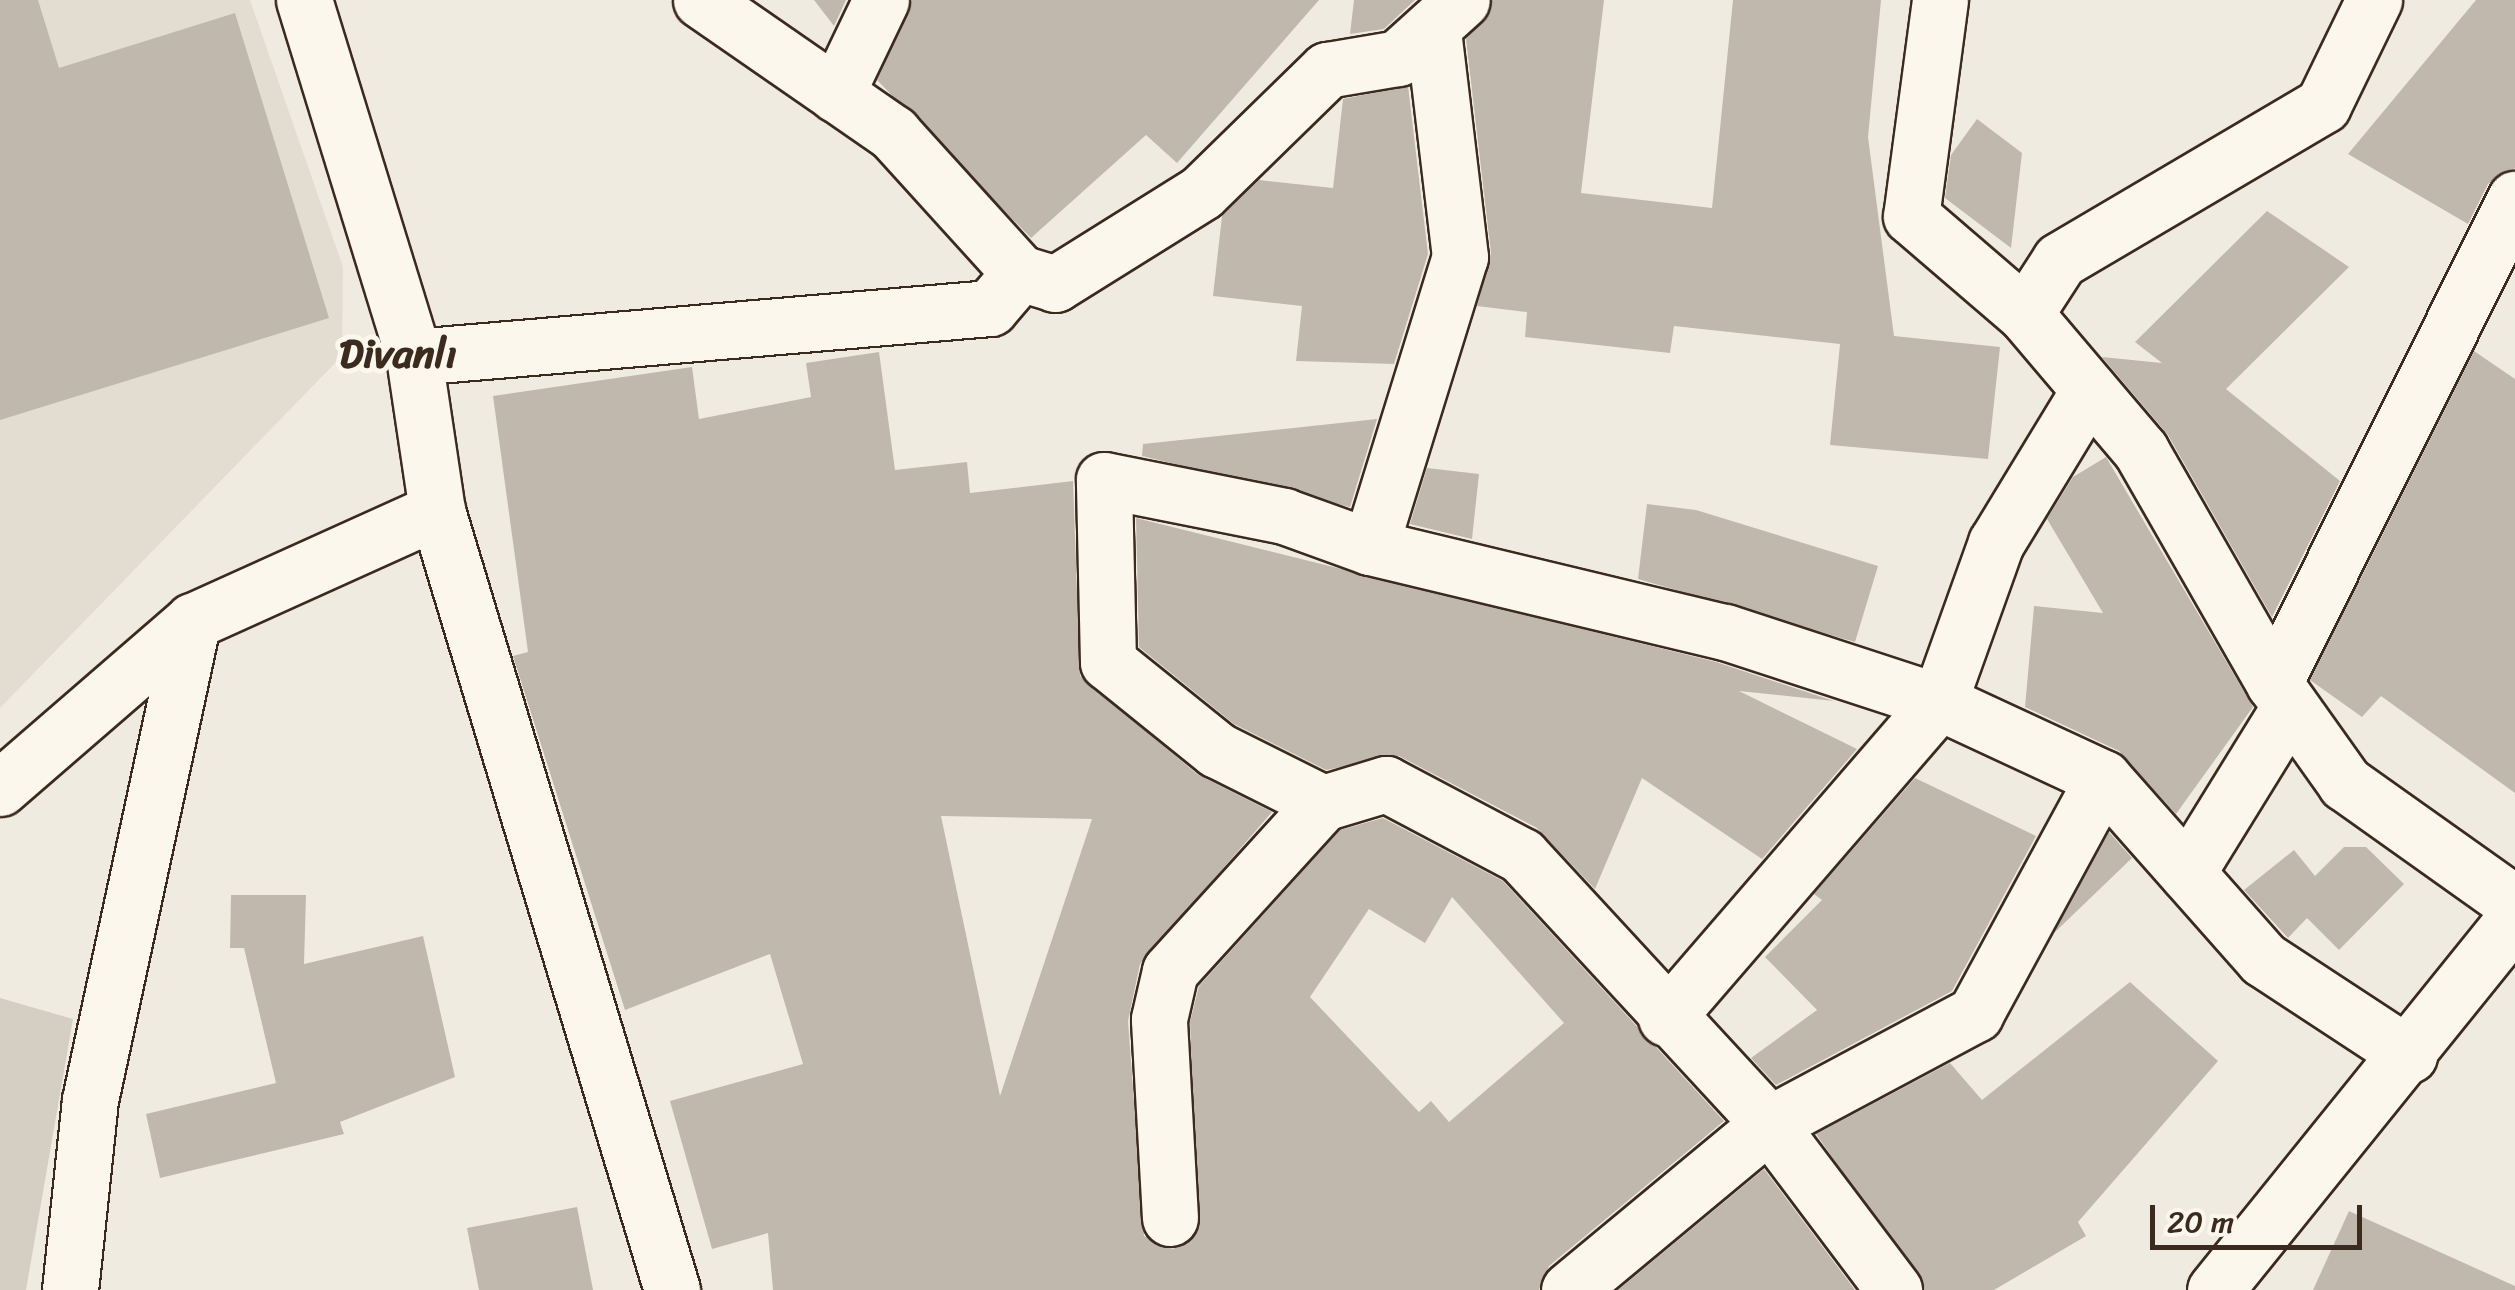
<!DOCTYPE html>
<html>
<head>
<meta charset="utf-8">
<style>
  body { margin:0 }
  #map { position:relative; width:2515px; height:1290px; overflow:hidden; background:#f0ebe0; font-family:Sriracha,sans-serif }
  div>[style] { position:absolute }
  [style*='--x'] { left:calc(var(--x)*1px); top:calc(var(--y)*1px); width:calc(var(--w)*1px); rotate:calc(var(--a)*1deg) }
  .built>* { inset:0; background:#e2dcd1 }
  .green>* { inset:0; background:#d5cec3 }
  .building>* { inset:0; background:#c0b8ad }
  .roads { filter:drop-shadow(2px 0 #3b2a1e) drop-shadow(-2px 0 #3b2a1e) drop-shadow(0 2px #3b2a1e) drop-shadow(0 -2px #3b2a1e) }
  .minor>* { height:55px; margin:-27.5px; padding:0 27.5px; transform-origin:27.5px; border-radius:27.5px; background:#fbf7ec }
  span { translate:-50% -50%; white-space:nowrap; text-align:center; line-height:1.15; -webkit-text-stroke:10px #fbf7ec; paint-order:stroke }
  .district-label { font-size:40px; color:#3b2a1e; font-weight:700 }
  .scale { position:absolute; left:2150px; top:1205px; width:212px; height:45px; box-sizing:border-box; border:5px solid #3b2a1e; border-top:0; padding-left:12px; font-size:30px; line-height:35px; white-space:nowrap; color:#3b2a1e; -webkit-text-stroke:8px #fbf7ec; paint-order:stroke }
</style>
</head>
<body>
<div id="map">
  <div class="built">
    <div style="clip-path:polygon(0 0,250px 0,343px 267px,342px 356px,0 708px)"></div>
  </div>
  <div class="green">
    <div style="clip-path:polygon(0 998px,73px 1019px,26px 1290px,0 1290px)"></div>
  </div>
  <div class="building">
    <div style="clip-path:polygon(0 0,38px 0,59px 68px,235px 13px,329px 318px,0 420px)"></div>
    <div style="clip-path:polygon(814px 0,846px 0,834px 26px)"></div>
    <div style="clip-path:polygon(912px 0,1319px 0,1177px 163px,1146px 135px,1031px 238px,877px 80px)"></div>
    <div style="clip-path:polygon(1354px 0,1415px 0,1384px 29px,1350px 34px)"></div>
    <div style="clip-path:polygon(1492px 0,1604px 0,1581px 193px,1712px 208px,1733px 0,1881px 0,1868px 137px,1894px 336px,2000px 347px,1988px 459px,1830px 445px,1840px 344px,1674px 326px,1670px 353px,1525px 337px,1527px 312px,1477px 306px,1491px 253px,1466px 39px)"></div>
    <div style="clip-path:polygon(2476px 0,2515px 0,2515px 168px,2488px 184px,2468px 224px,2348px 154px)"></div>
    <div style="clip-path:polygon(1408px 86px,1428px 254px,1394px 364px,1296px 361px,1302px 306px,1213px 296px,1222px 216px,1259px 180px,1333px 188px,1343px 99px)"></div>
    <div style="clip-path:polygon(1977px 119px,2022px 153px,2011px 248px,1945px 198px,1951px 155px)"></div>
    <div style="clip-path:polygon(2267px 211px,2349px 267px,2226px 389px,2340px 481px,2272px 617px,2168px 435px,2102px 357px,2162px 363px,2135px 342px)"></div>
    <div style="clip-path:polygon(2474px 351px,2515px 379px,2515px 793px,2381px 696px,2362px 717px,2310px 680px)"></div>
    <div style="clip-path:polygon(evenodd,879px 352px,895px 470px,967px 462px,970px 493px,1073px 481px,1080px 676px,1197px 774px,1272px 812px,1140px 964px,1128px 1021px,1144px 1236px,1173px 1249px,1198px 1231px,1190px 1022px,1199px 986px,1340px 830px,1383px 818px,1503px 881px,1724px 1121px,1549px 1266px,1539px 1290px,773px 1290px,768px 1233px,712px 1249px,670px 1101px,803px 1064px,770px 954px,625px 1010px,513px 656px,528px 652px,493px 396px,692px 367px,699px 419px,811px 397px,806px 363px,879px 352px,941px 816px,1092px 819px,1000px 1096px,941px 816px,879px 352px,1452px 897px,1564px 1023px,1449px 1122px,1431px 1101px,1419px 1112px,1310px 997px,1369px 909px,1425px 943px,1452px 897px)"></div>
    <div style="clip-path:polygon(1377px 419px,1350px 507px,1142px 456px,1143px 444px)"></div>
    <div style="clip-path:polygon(2106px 457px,2253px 707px,2176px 814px,2119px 751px,2025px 707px,2034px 606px,2103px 613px,2047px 519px,2073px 477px)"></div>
    <div style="clip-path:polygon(1427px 468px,1479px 474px,1472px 539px,1410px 524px)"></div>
    <div style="clip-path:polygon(1647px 504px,1696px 510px,1878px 566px,1855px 642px,1638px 579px)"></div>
    <div style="clip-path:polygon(1136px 518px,1716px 662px,1834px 701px,1739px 691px,1857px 749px,1762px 859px,1642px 778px,1595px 889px,1537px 828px,1399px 756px,1326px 770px,1234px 724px,1139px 647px)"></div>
    <div style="clip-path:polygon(1915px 778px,2036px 836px,1952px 991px,1776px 1085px,1751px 1058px,1817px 1010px,1765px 957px,1822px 900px,1814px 894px)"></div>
    <div style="clip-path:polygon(2109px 832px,2132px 858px,2054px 933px)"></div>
    <div style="clip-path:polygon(2344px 847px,2366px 847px,2404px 884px,2339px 950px,2307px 918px,2288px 938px,2244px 890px,2294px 850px,2315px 876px)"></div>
    <div style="clip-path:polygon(231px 895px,306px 895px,304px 964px,423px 936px,455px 1077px,340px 1122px,344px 1134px,160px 1178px,146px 1114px,276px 1083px,244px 948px,230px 948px)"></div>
    <div style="clip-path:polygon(2130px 982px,2218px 1061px,2078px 1222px,2086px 1236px,1994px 1290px,1925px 1290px,1816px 1134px,1950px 1063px,1982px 1100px)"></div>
    <div style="clip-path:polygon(1764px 1169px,1855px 1290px,1618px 1290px)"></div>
    <div style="clip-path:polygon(577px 1207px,593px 1290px,479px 1290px,467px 1228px)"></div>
    <div style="clip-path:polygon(2349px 1211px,2515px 1286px,2515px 1290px,2313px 1290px)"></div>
  </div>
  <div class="roads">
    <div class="minor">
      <div style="--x:304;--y:0;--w:374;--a:72.9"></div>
      <div style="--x:414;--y:357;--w:156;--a:81.5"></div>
      <div style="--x:437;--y:511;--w:814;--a:73.21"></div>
      <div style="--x:701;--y:0;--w:234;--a:34.7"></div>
      <div style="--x:893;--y:133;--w:189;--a:47.8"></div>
      <div style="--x:1940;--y:0;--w:218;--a:97.6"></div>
      <div style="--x:1911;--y:216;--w:150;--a:40.7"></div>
      <div style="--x:2025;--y:314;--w:180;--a:49.7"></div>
      <div style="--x:2141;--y:451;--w:267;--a:60.2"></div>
      <div style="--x:2274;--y:683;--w:123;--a:54.6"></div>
      <div style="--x:2345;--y:783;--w:209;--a:35.4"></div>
      <div style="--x:836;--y:94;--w:104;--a:-64.4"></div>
      <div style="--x:2025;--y:314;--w:64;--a:-57.1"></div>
      <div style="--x:2060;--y:260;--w:305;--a:-30.5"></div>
      <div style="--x:2323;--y:105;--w:117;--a:-64.1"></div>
      <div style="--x:414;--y:357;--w:578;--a:-4.86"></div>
      <div style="--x:990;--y:308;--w:46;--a:-49.4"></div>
      <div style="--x:1020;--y:273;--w:37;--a:17"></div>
      <div style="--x:1055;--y:284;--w:173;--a:-32"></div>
      <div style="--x:1202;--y:192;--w:175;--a:-44.3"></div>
      <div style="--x:1327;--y:70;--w:72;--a:-9.6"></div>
      <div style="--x:1398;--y:58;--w:86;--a:-42.2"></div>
      <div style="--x:1370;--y:547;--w:304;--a:-72.8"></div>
      <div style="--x:1460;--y:257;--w:230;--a:-96.8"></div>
      <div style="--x:2274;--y:683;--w:541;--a:-63.53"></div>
      <div style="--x:0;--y:788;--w:255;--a:-40.9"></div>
      <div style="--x:193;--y:621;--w:268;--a:-24.3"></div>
      <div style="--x:1323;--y:803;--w:119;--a:-153.4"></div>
      <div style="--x:1217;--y:750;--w:140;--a:-141.1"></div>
      <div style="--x:1108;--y:662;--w:182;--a:-91.3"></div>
      <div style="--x:1104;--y:480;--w:184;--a:11.3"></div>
      <div style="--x:1284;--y:516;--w:91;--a:19.8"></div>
      <div style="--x:1370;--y:547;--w:365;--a:13.5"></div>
      <div style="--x:1725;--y:632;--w:225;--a:18.1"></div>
      <div style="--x:1939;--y:702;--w:181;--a:24.9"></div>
      <div style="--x:2103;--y:778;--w:242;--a:48.5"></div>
      <div style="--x:2263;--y:959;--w:175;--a:33.3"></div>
      <div style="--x:2187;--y:873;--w:196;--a:-58.3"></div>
      <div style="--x:1666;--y:1018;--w:418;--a:-49.2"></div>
      <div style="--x:1939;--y:702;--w:169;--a:-70.3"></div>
      <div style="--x:1996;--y:543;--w:179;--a:-58.7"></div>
      <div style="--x:1170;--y:1218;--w:199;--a:-93.2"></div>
      <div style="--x:1159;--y:1019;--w:49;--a:-77.1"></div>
      <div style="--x:1170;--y:971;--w:227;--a:-47.7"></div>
      <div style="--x:1323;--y:803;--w:66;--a:-16.8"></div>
      <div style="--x:1386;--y:784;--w:154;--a:27.9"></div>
      <div style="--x:1522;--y:856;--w:364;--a:47.3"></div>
      <div style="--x:1769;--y:1124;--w:208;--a:53"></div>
      <div style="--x:70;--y:1290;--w:191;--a:-84"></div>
      <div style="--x:90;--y:1100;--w:490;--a:-77.9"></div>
      <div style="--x:1569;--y:1290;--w:260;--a:-39.7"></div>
      <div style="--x:1769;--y:1124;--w:234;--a:-28.1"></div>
      <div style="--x:1975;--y:1014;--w:268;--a:-61.5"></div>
      <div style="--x:2215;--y:1290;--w:478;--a:-51.1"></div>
    </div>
  </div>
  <div class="district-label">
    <span style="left:398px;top:354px">Divanlı</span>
  </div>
  <div class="scale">20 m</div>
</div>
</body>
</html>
